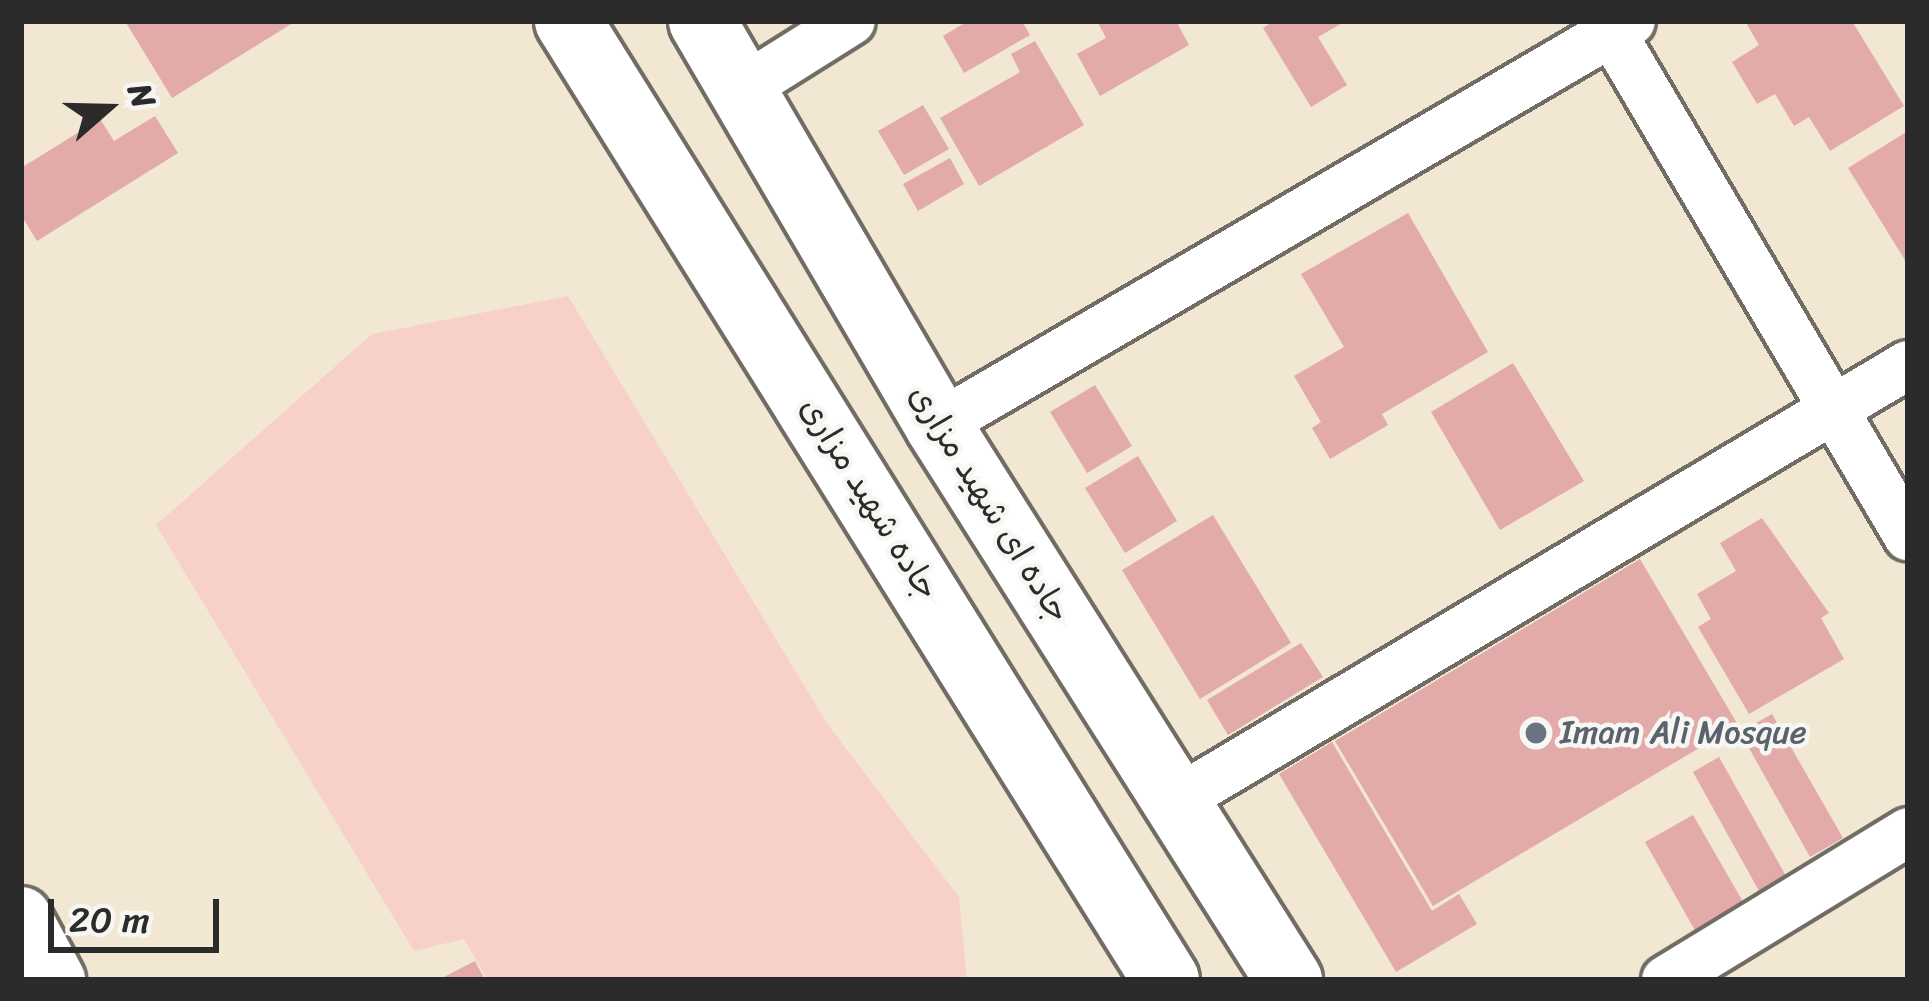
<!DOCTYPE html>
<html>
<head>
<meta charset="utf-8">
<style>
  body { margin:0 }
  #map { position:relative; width:1929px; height:1001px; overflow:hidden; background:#f2e7d2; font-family:Sriracha,"Playpen Sans Arabic",sans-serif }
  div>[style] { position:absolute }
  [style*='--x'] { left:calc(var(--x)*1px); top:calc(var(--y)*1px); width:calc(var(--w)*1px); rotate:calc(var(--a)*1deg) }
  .built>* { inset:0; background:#f7d0ca }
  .building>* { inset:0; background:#e2aaa8 }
  .roads { filter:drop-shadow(3px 0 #716d65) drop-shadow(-3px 0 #716d65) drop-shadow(0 3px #716d65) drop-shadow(0 -3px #716d65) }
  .minor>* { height:48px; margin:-24px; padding:0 24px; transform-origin:24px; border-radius:24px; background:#fff }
  .tertiary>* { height:60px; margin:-30px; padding:0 30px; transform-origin:30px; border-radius:30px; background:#fff }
  .secondary>* { height:66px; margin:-33px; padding:0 33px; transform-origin:33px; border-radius:33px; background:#fff }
  .dots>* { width:33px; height:33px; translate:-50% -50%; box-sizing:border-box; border:6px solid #f6f6f2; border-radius:50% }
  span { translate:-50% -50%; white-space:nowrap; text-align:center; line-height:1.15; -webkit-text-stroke:9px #f6f6f2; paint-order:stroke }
  .street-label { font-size:33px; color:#2b2b2b }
  .worship-label { font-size:33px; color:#5b616d }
  .left { translate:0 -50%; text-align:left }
  .frame { position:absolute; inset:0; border:24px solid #2b2b2b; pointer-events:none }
  .north { position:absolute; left:48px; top:48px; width:120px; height:120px; -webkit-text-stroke:9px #f6f6f2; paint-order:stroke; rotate:70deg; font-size:33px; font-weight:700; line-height:48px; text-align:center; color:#2b2b2b }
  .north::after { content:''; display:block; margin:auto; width:42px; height:54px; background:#2b2b2b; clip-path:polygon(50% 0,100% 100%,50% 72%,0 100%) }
  .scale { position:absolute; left:48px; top:899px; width:171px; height:54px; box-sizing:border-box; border:6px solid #2b2b2b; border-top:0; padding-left:15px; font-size:36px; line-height:42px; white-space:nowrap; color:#2b2b2b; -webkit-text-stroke:9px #f6f6f2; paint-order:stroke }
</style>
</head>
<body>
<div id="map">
  <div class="built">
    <div style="clip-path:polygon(568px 296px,828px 725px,959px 897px,967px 980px,488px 980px,464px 939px,414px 951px,156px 525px,372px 334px)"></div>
  </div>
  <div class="building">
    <div style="clip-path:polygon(125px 21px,296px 21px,172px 98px)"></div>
    <div style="clip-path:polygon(968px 21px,1022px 21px,1030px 35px,964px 73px,943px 36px)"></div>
    <div style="clip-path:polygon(1097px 21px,1176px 21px,1189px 45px,1100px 96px,1077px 54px,1106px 38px)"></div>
    <div style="clip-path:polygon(1274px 21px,1346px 21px,1318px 37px,1347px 85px,1311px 107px,1263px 28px)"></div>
    <div style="clip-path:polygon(1745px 21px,1852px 21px,1904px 106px,1830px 151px,1809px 117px,1794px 126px,1775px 94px,1757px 104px,1732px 62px,1759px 45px)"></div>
    <div style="clip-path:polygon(1035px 41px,1084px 125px,979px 186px,940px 118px,1020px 72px,1011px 54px)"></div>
    <div style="clip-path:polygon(923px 105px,949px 149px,904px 175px,878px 131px)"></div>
    <div style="clip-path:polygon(155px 116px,178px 153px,37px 241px,21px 215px,21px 168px,100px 119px,114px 141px)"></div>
    <div style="clip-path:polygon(1908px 131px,1908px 265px,1848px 168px)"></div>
    <div style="clip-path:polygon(950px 158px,964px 184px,918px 211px,903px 184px)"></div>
    <div style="clip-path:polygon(1408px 213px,1488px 352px,1382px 414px,1388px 425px,1330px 459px,1312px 428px,1321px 422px,1294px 376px,1344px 347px,1301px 274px)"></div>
    <div style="clip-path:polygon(1513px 363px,1584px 481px,1500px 530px,1431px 412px)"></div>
    <div style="clip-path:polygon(1095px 385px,1132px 446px,1087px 473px,1050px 412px)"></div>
    <div style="clip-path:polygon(1138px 456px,1177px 521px,1125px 553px,1085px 488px)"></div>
    <div style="clip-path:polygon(1213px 515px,1291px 643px,1200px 699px,1122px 570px)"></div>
    <div style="clip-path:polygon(1762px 518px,1829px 613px,1821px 618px,1844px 659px,1749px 714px,1698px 627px,1711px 619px,1697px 594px,1736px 571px,1720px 543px)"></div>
    <div style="clip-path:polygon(1640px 559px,1738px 725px,1433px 906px,1335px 741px)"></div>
    <div style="clip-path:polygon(1301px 643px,1323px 677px,1228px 735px,1207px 700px)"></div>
    <div style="clip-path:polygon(1772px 714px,1843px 838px,1810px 857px,1740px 732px)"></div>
    <div style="clip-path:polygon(1332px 742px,1432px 911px,1459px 894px,1477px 924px,1396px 972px,1279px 774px)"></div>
    <div style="clip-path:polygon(1719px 757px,1786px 876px,1759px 891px,1693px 772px)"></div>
    <div style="clip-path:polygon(1693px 815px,1746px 907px,1697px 934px,1645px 842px)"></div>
    <div style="clip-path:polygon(475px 961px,485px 980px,438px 980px)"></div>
  </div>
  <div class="roads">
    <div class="minor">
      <div style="--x:1605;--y:21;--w:598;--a:59.53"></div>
      <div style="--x:744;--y:88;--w:126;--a:-32.1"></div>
      <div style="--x:938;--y:425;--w:802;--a:-30.24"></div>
      <div style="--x:1174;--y:802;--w:854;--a:-30.77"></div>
      <div style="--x:1666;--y:980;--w:284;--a:-31.4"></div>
    </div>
    <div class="tertiary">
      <div style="--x:21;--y:917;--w:72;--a:61.6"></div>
    </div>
    <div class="secondary">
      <div style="--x:568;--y:21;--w:1130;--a:58.05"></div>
      <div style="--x:702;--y:21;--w:468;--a:59.7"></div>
      <div style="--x:938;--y:425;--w:657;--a:57.69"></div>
    </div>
  </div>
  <div class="dots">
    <div style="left:1536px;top:733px;background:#6b7280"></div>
  </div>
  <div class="street-label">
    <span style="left:869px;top:499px;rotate:58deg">جاده شهید مزاری</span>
    <span style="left:989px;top:504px;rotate:58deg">جاده ای شهید مزاری</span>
  </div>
  <div class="worship-label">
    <span class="left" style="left:1560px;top:733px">Imam Ali Mosque</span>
  </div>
  <div class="frame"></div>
  <div class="north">N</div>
  <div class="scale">20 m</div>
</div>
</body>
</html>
